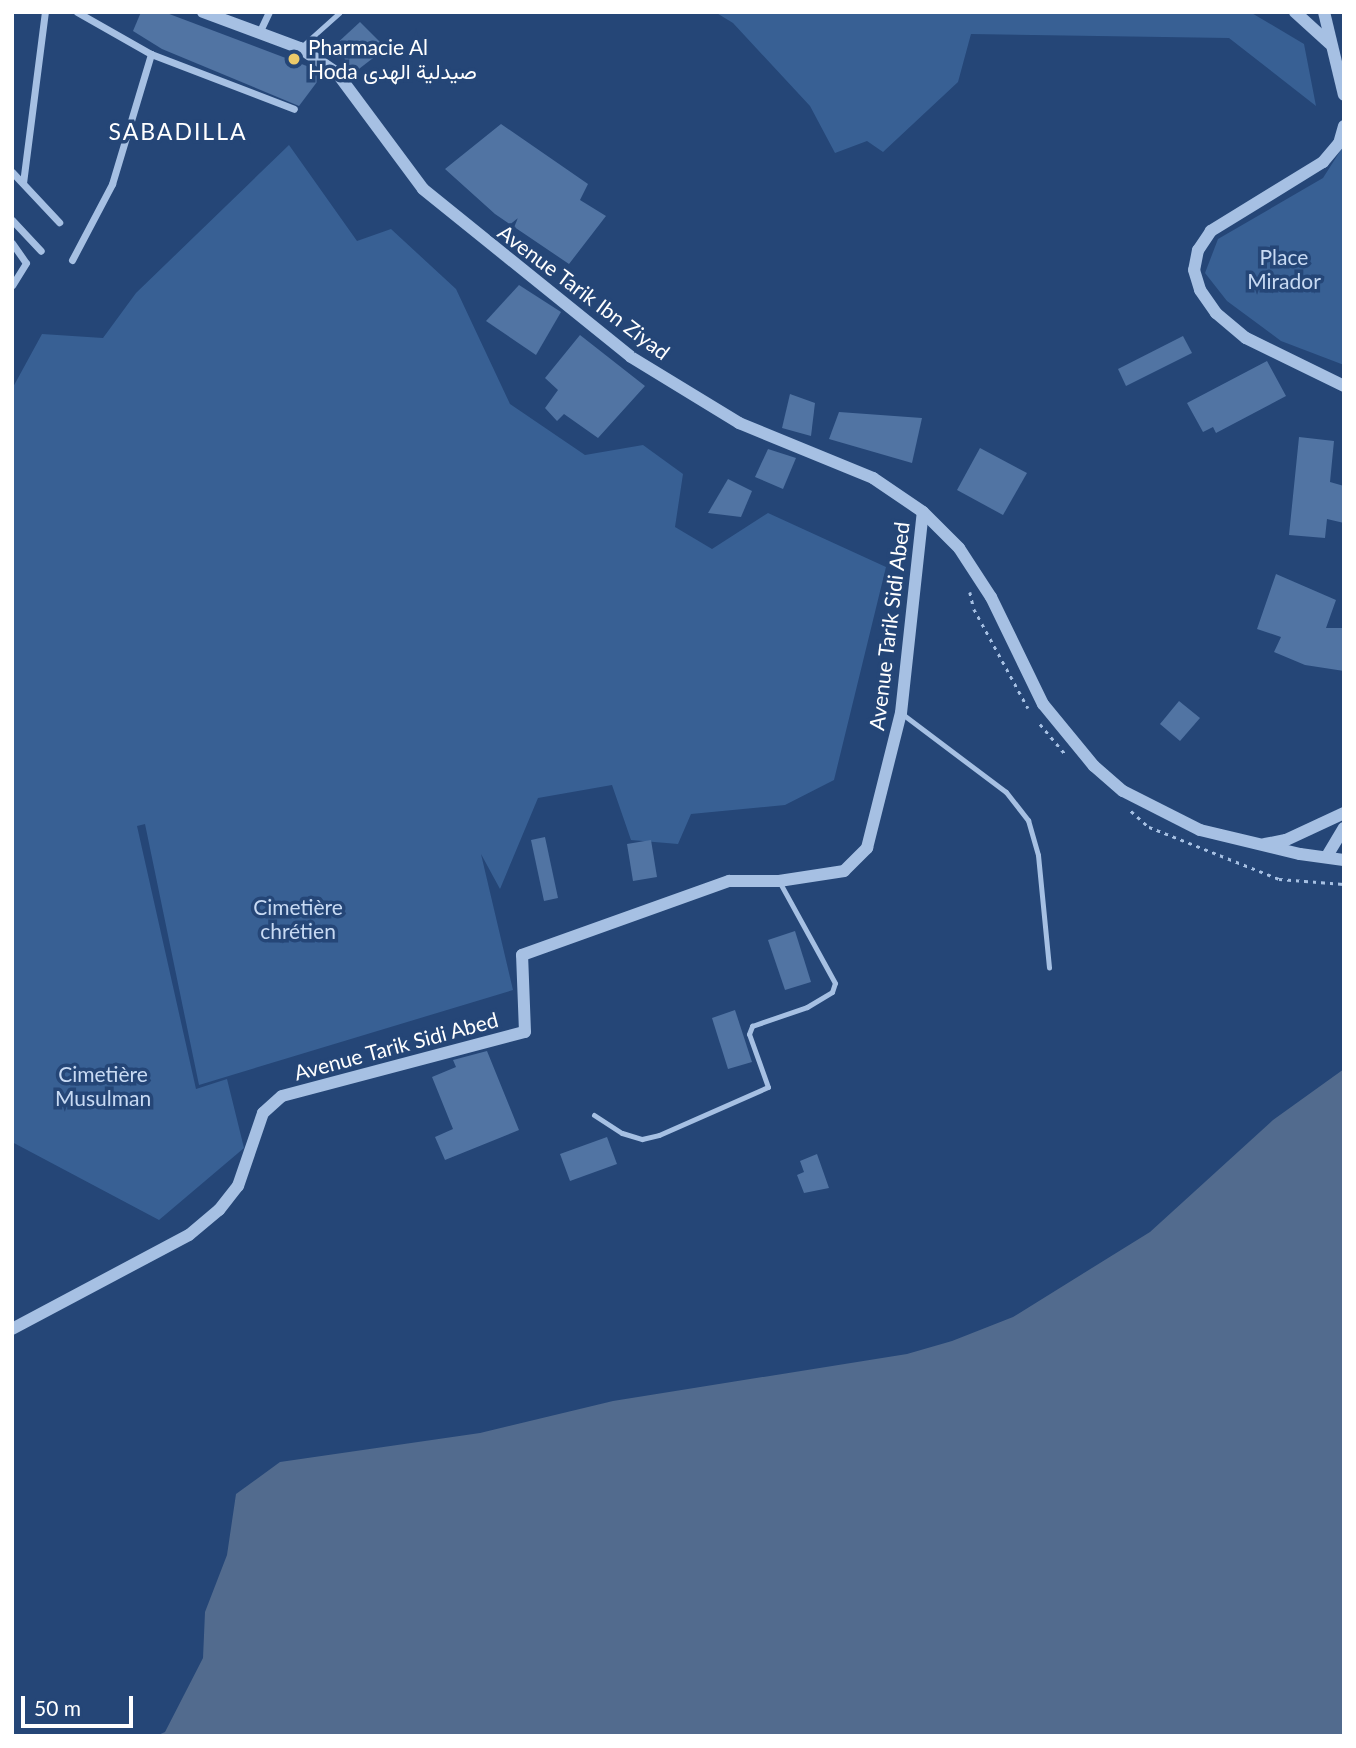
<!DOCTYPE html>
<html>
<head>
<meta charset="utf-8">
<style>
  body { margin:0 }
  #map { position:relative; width:1356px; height:1748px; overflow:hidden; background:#254677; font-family:Lato,Vazirmatn,sans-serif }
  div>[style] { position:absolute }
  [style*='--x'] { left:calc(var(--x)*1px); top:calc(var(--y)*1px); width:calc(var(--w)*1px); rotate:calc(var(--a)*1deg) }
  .green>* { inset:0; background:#386094 }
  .water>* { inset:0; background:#526b8e }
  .building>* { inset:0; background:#5174a3 }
  .path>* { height:2.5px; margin-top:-1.25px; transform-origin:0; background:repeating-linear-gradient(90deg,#a6c0e3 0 3.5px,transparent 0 8.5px) }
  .service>* { height:5px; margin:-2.5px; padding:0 2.5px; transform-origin:2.5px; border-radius:2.5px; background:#a6c0e3 }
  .minor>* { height:7px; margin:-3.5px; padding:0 3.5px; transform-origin:3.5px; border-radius:3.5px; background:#a6c0e3 }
  .tertiary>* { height:12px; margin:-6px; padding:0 6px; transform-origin:6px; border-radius:6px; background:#a6c0e3 }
  .dots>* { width:19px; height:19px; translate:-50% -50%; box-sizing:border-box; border:4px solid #254677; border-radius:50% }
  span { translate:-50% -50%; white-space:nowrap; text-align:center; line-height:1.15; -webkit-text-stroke:7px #254677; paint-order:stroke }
  .poi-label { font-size:21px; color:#fff }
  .left { translate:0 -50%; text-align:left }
  .park-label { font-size:21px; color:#c8daf3 }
  .street-label { font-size:21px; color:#fff }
  .neighbourhood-label { font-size:23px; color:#fff; letter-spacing:2px }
  .frame { position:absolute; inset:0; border:14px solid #fff; pointer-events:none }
  .scale { position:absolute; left:21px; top:1696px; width:112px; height:32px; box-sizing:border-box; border:4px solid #fff; border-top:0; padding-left:9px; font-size:21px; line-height:24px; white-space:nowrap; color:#fff; -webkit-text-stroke:5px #254677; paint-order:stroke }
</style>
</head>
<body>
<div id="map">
  <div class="green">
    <div style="clip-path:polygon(715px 12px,1250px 12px,1304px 44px,1316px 106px,1229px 38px,971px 34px,958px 82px,883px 152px,867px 141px,835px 153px,810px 106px,733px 23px)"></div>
    <div style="clip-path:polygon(289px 145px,357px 241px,391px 229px,456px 289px,510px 404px,585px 455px,643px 445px,683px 474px,675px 527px,712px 549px,768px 513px,886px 567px,834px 780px,785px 805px,691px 814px,678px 844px,631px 840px,612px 785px,538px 798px,500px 889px,481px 854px,513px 990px,199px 1085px,145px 824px,137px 826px,196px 1089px,227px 1079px,244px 1148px,159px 1220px,12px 1142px,12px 389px,42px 334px,103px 338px,136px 293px)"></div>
    <div style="clip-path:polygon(1344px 145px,1344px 365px,1281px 341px,1227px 301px,1205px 273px,1218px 239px,1323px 178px)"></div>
  </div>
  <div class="water">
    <div style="clip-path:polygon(1344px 1069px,1344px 1736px,156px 1736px,165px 1732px,203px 1658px,205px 1612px,227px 1555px,236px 1494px,280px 1462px,480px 1433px,613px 1401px,907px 1354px,952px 1341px,1013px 1317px,1150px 1232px,1273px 1120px)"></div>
  </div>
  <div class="building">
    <div style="clip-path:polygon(141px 12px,164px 12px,312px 68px,320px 78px,299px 106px,162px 49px,133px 31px)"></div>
    <div style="clip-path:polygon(360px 22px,386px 48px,355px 72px,334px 46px)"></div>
    <div style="clip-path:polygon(501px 124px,588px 184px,580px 200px,606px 216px,569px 264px,495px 214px,445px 169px)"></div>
    <div style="clip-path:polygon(519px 285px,561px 312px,536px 355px,486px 321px)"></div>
    <div style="clip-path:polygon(580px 335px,645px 386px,598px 438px,564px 414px,557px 421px,545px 408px,558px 390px,545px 378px)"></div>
    <div style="clip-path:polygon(1183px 336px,1192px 353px,1126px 386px,1118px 369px)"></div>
    <div style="clip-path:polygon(1267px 361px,1286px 396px,1216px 433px,1213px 427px,1203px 432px,1187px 403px)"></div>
    <div style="clip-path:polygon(790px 394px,815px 403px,811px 436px,782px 428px)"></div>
    <div style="clip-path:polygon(839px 412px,922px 418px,912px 463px,829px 439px)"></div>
    <div style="clip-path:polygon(1299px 437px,1334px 441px,1330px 482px,1344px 486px,1344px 523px,1327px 519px,1325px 538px,1289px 535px)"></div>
    <div style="clip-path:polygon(980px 448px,1027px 473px,1003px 515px,957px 490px)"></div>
    <div style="clip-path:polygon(768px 449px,796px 458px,783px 489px,755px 477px)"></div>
    <div style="clip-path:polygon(728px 479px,752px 491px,741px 517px,708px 513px)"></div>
    <div style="clip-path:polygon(1276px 574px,1336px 600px,1326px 628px,1344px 628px,1344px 671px,1305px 665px,1274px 652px,1281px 637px,1257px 629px)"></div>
    <div style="clip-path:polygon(1179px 701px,1200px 718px,1180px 741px,1160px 724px)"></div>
    <div style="clip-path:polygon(545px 837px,558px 898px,544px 901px,531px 840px)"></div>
    <div style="clip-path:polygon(651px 840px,657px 877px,633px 881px,627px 844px)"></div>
    <div style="clip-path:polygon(795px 931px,811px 982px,785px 990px,768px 940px)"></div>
    <div style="clip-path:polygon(735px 1010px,752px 1062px,728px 1069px,712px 1018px)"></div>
    <div style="clip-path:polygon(487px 1051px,519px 1130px,445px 1160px,435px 1137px,453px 1129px,432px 1077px,456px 1067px,453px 1060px)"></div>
    <div style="clip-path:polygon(607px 1137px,617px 1164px,570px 1181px,560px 1154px)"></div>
    <div style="clip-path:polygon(817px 1154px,829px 1188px,804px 1193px,797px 1175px,804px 1172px,800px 1161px)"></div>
  </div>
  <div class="path">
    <div style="--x:970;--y:592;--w:17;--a:77"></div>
    <div style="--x:974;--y:609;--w:113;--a:61.4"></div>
    <div style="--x:1040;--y:724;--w:39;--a:50"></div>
    <div style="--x:1131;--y:811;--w:24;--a:42"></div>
    <div style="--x:1149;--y:827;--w:140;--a:21.8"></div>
    <div style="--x:1279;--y:879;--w:65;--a:4.4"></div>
  </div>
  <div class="service">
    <div style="--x:301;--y:47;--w:52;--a:-41.9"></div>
    <div style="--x:901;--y:713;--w:131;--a:37"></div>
    <div style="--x:1006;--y:792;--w:36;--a:52"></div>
    <div style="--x:1028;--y:820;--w:36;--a:74"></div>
    <div style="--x:1038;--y:855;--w:113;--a:84.4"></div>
    <div style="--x:594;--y:1115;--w:33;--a:33"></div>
    <div style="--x:622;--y:1133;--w:21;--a:17"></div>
    <div style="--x:642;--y:1139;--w:17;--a:-13"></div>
    <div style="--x:659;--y:1135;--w:119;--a:-23.8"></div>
    <div style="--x:768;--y:1087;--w:56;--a:-109.7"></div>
    <div style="--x:749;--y:1034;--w:9;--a:-69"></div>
    <div style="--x:752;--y:1026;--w:58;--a:-19.1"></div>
    <div style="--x:807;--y:1007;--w:29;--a:-31"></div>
    <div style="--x:832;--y:992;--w:9;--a:-72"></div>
    <div style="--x:835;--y:983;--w:116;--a:-118.8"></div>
  </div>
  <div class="minor">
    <div style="--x:77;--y:12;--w:85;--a:29.6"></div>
    <div style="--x:151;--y:54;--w:153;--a:21"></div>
    <div style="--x:259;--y:33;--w:23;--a:-65"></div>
    <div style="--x:12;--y:172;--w:69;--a:46.8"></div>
    <div style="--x:23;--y:183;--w:172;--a:-82.7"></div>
    <div style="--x:12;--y:220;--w:42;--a:46.9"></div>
    <div style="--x:12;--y:243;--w:24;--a:55"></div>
    <div style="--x:26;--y:263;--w:26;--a:122"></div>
    <div style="--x:72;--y:260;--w:86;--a:-62.2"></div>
    <div style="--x:112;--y:184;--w:136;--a:-73.3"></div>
  </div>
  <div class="tertiary">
    <div style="--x:203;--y:12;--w:103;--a:20.4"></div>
    <div style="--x:300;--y:48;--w:45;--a:34"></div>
    <div style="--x:337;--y:73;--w:144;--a:53.4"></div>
    <div style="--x:423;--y:189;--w:267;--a:38.9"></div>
    <div style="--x:631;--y:357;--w:127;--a:31.4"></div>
    <div style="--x:739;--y:423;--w:145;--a:22.3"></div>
    <div style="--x:873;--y:478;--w:60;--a:34.2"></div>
    <div style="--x:923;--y:512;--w:51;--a:45"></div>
    <div style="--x:959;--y:548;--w:59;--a:56.9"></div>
    <div style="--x:991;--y:597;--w:119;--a:64.1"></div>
    <div style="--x:1043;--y:704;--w:80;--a:50.6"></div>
    <div style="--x:1094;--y:766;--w:38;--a:41"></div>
    <div style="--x:1123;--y:791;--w:86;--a:26.9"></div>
    <div style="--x:1200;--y:830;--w:103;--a:13.5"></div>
    <div style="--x:1300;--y:854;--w:44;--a:7.8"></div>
    <div style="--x:1295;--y:12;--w:47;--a:42.4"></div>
    <div style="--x:1324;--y:12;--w:85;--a:76.5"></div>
    <div style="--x:1344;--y:126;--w:18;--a:106"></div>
    <div style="--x:1339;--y:143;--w:25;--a:130"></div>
    <div style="--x:1323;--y:162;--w:132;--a:148.4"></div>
    <div style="--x:1211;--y:231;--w:23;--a:124"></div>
    <div style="--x:1198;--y:250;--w:20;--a:101"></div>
    <div style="--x:1194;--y:270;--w:21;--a:73"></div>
    <div style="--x:1200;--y:290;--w:28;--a:55"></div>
    <div style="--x:1216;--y:313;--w:39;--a:40"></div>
    <div style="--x:1246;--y:338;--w:109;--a:26.1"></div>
    <div style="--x:1265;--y:844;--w:21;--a:-11"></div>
    <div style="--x:1286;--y:840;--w:64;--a:-25"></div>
    <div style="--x:1327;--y:856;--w:33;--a:-59"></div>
    <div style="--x:12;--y:1329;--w:200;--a:-28"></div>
    <div style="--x:189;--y:1235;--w:39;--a:-40"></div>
    <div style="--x:219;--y:1210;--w:31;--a:-52"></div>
    <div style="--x:238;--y:1186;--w:77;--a:-71.1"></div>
    <div style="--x:263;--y:1113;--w:25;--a:-42"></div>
    <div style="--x:282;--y:1096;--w:251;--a:-14.8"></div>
    <div style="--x:525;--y:1032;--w:77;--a:-92.2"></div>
    <div style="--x:522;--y:955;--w:220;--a:-19.7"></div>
    <div style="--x:729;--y:881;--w:50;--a:0"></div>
    <div style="--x:779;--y:881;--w:66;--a:-8.7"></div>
    <div style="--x:844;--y:871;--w:33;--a:-45"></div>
    <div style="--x:867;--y:848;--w:139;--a:-75.9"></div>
    <div style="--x:901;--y:713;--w:202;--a:-83.8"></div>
  </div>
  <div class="dots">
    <div style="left:294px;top:59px;background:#ecca6a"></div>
  </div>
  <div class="poi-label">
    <span class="left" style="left:308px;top:59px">Pharmacie Al<br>Hoda صيدلية الهدى</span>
  </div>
  <div class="park-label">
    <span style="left:1284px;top:269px">Place<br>Mirador</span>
    <span style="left:298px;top:919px">Cimetière<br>chrétien</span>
    <span style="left:103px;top:1086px">Cimetière<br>Musulman</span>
  </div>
  <div class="street-label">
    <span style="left:584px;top:292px;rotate:37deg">Avenue Tarik Ibn Ziyad</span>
    <span style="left:889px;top:626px;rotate:-83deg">Avenue Tarik Sidi Abed</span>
    <span style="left:396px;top:1046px;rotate:-15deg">Avenue Tarik Sidi Abed</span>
  </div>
  <div class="neighbourhood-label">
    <span style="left:178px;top:131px">SABADILLA</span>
  </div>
  <div class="frame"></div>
  <div class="scale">50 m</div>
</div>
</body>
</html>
